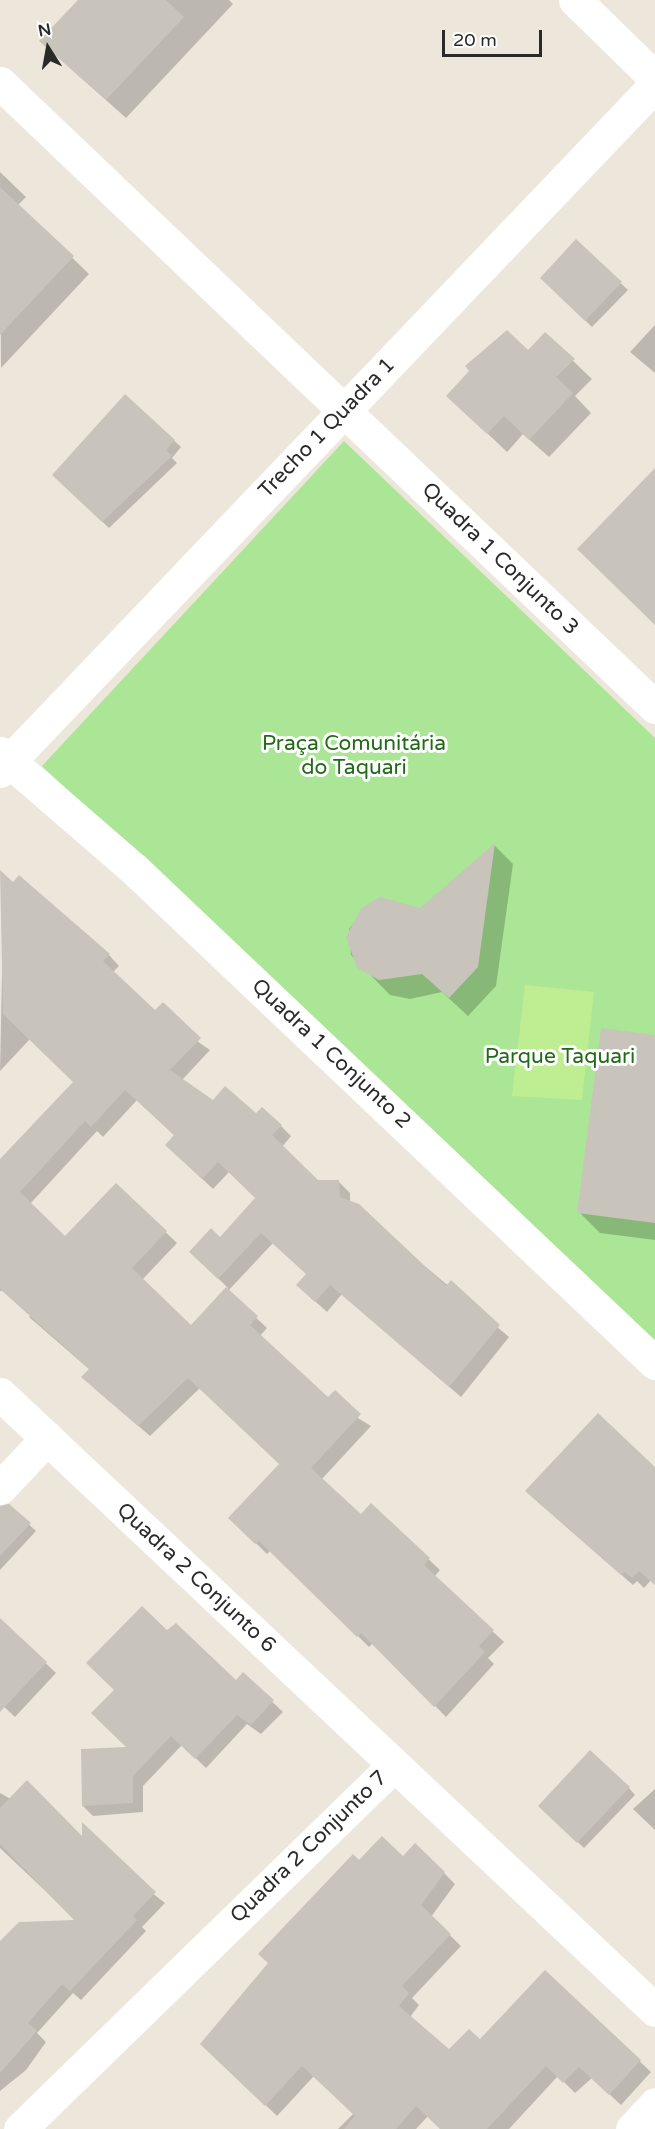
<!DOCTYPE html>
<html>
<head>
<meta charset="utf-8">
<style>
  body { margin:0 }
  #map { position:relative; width:655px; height:2129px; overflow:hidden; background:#ede7db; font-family:"Varela Round",sans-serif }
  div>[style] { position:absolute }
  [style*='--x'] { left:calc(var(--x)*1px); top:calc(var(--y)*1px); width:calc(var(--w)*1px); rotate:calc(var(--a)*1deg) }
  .green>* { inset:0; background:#aae696 }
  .pitch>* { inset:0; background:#bfed91 }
  .shadow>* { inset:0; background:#0003 }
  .building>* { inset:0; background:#c8c4bb }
  .minor>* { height:33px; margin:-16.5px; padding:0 16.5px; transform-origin:16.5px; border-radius:16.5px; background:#fff }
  span { translate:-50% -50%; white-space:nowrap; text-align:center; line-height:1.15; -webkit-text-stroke:6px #fff; paint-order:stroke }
  .street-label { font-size:21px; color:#2a2a2a }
  .park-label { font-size:21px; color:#216a17 }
  .north { position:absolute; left:18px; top:18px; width:60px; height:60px; -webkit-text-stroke:4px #fff; paint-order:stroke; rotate:349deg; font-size:16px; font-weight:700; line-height:24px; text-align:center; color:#2a2a2a }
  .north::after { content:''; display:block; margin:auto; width:21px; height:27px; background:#2a2a2a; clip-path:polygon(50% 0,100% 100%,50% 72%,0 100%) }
  .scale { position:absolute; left:442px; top:30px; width:100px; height:27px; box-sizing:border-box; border:3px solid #2a2a2a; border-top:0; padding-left:8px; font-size:18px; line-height:21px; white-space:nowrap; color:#2a2a2a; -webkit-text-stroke:4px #fff; paint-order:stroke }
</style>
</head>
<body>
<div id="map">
  <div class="green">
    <div style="clip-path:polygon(344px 441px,655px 738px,655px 1341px,42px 766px)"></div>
  </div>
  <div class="pitch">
    <div style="clip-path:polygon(525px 985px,594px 992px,582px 1100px,512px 1096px)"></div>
  </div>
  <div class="shadow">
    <div style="clip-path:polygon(78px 0,229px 0,233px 4px,126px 118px,60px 59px)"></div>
    <div style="clip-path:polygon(0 172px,26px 197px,18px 205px,89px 274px,1px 368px)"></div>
    <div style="clip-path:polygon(576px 241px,628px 290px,592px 327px,542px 278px)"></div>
    <div style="clip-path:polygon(655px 325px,655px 373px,630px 352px)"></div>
    <div style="clip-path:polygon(545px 334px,592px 379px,575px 396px,591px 413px,549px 457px,523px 434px,507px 452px,467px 414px)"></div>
    <div style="clip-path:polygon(125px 396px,181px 447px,172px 458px,177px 463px,109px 528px,54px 474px)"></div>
    <div style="clip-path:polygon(494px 845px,513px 864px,496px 986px,468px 1016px,442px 992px,410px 999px,390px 995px,351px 955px,349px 929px,367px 906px,421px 909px)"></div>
    <div style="clip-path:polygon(evenodd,4px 876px,109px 955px,119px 966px,113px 972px,155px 1012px,210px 1050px,182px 1080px,213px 1102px,281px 1126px,291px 1136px,282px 1147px,318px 1182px,339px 1182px,350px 1193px,350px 1203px,509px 1337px,461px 1397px,342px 1294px,327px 1312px,309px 1296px,308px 1275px,273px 1243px,228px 1291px,267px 1328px,260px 1336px,328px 1400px,371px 1426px,321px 1480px,361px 1516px,371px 1505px,440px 1570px,434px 1577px,504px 1642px,488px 1658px,494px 1664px,446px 1717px,373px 1643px,369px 1647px,271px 1550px,267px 1554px,230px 1518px,281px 1465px,200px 1388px,150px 1436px,94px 1388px,90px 1370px,29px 1317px,34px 1312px,12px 1291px,0 1291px,0 1162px,75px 1082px,31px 1038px,0 1071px,4px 876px,137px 1100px,175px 1136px,178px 1156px,213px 1189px,229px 1172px,257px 1198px,220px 1239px,191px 1252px,228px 1288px,191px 1327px,142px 1280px,177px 1243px,116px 1185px,65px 1238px,30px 1204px,97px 1131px,103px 1137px,137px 1100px)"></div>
    <div style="clip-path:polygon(655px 1037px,655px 1240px,600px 1233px,579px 1212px)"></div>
    <div style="clip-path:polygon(655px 1473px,655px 1584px,651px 1580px,644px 1588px,637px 1581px,633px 1585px,538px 1502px)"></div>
    <div style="clip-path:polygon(11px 1508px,36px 1531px,0 1570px,0 1520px)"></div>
    <div style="clip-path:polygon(0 1620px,56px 1673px,15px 1717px,0 1703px)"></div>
    <div style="clip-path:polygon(166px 1632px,236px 1682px,243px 1674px,283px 1712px,261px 1734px,247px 1724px,206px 1768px,182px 1745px,143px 1786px,143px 1812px,93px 1816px,83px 1806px,129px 1748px)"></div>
    <div style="clip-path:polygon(629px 1788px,635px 1795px,584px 1848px,540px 1806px)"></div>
    <div style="clip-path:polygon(655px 1789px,655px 1830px,633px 1809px)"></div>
    <div style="clip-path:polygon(0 1793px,84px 1840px,165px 1903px,142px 1927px,146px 1931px,81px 2000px,73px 1993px,37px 2033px,46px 2042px,26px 2070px,0 2091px,0 1946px,77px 1921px,0 1848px)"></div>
    <div style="clip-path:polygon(404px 1858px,444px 1873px,455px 1884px,431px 1917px,461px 1946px,412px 1998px,419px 2005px,410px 2017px,449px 2051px,480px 2041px,545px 1972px,651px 2072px,621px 2105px,592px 2078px,575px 2093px,558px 2076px,509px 2129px,442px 2129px,428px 2116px,416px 2129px,338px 2129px,354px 2113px,314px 2076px,277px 2116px,213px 2055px,359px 1862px)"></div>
  </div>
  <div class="building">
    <div style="clip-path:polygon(78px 0,166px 0,184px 17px,106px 100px,39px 41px)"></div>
    <div style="clip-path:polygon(0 187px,74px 256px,0 335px)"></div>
    <div style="clip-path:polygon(576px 239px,622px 282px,585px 321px,540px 278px)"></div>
    <div style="clip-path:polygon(507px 330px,528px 350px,545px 332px,575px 359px,556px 377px,573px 393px,529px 440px,504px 416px,487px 434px,446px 396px,469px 371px,465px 366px)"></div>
    <div style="clip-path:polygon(125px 394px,175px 440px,166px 450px,172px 456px,102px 522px,52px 475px)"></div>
    <div style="clip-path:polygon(655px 468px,655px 625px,577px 549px)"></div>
    <div style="clip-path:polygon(495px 843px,478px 967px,449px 998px,422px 974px,379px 980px,357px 968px,346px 937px,361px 908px,380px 897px,420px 908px)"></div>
    <div style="clip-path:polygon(0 870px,13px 882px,19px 875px,110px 954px,103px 961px,155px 1010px,163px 1002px,201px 1038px,170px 1070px,213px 1100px,225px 1086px,256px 1113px,262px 1107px,282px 1125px,272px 1135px,318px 1180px,339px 1180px,340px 1197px,359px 1204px,446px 1286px,451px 1280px,500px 1325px,449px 1387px,330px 1285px,315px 1302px,296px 1285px,306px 1274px,261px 1233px,218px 1279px,189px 1252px,211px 1228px,220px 1237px,255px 1198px,218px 1162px,202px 1179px,165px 1145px,174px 1135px,125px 1090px,91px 1127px,85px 1121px,20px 1192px,65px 1236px,116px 1183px,167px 1231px,132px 1268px,191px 1325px,226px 1287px,258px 1316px,250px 1325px,328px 1397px,335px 1390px,361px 1414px,311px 1468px,361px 1514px,371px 1503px,430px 1558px,424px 1565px,494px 1630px,479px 1646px,485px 1652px,434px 1707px,361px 1633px,357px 1637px,259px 1541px,255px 1544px,228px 1518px,279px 1464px,188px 1378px,138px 1426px,81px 1377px,89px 1369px,0 1289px,0 1159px,73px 1082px,3px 1014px)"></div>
    <div style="clip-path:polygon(601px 1028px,655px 1035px,655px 1223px,577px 1213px)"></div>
    <div style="clip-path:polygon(598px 1413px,655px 1467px,655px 1585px,639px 1571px,632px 1578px,625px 1572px,621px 1575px,525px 1491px)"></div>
    <div style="clip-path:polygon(9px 1504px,31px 1523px,0 1556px,0 1506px)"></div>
    <div style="clip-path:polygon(142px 1606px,167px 1630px,176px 1623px,236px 1680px,243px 1672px,274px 1700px,251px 1725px,237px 1715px,195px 1759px,171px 1736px,133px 1776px,133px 1803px,82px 1806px,81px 1749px,126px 1747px,91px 1713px,114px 1690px,86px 1663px)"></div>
    <div style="clip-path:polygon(0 1618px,47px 1662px,0 1712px)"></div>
    <div style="clip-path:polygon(590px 1750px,630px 1787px,577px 1843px,538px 1806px)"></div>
    <div style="clip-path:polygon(27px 1780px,82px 1836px,82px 1822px,156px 1892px,133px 1916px,137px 1920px,70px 1991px,62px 1984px,28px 2023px,37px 2031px,0 2073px,0 1941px,19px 1922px,74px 1920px,0 1844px,0 1808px)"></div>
    <div style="clip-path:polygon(382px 1836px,403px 1856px,415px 1843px,445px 1872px,421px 1905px,451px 1934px,402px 1986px,409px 1993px,399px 2006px,449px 2049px,469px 2029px,480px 2039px,545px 1970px,641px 2060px,609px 2095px,579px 2067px,563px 2083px,546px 2066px,487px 2129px,440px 2129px,416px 2106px,396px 2129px,344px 2129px,355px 2116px,302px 2066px,265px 2106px,200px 2044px,268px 1963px,258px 1954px,353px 1854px,359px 1860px)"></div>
  </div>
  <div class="minor">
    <div style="--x:575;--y:0;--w:112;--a:44.3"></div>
    <div style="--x:0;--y:83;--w:905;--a:43.61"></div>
    <div style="--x:0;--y:753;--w:177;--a:40.9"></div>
    <div style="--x:134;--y:869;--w:718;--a:43.48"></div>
    <div style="--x:0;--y:771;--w:948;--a:-46.32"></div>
    <div style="--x:0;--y:1394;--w:899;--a:43.24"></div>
    <div style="--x:0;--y:1488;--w:69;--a:-46.8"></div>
    <div style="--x:20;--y:2129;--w:522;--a:-44.22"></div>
    <div style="--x:632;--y:2129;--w:34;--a:-47"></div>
  </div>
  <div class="street-label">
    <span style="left:327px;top:428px;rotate:-46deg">Trecho 1 Quadra 1</span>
    <span style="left:500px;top:559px;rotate:44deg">Quadra 1 Conjunto 3</span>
    <span style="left:331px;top:1054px;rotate:43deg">Quadra 1 Conjunto 2</span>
    <span style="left:196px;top:1578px;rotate:43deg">Quadra 2 Conjunto 6</span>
    <span style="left:309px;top:1847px;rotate:-44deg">Quadra 2 Conjunto 7</span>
  </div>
  <div class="park-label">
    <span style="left:354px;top:756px">Praça Comunitária<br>do Taquari</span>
    <span style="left:560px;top:1057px">Parque Taquari</span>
  </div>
  <div class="north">N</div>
  <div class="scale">20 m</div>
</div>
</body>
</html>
